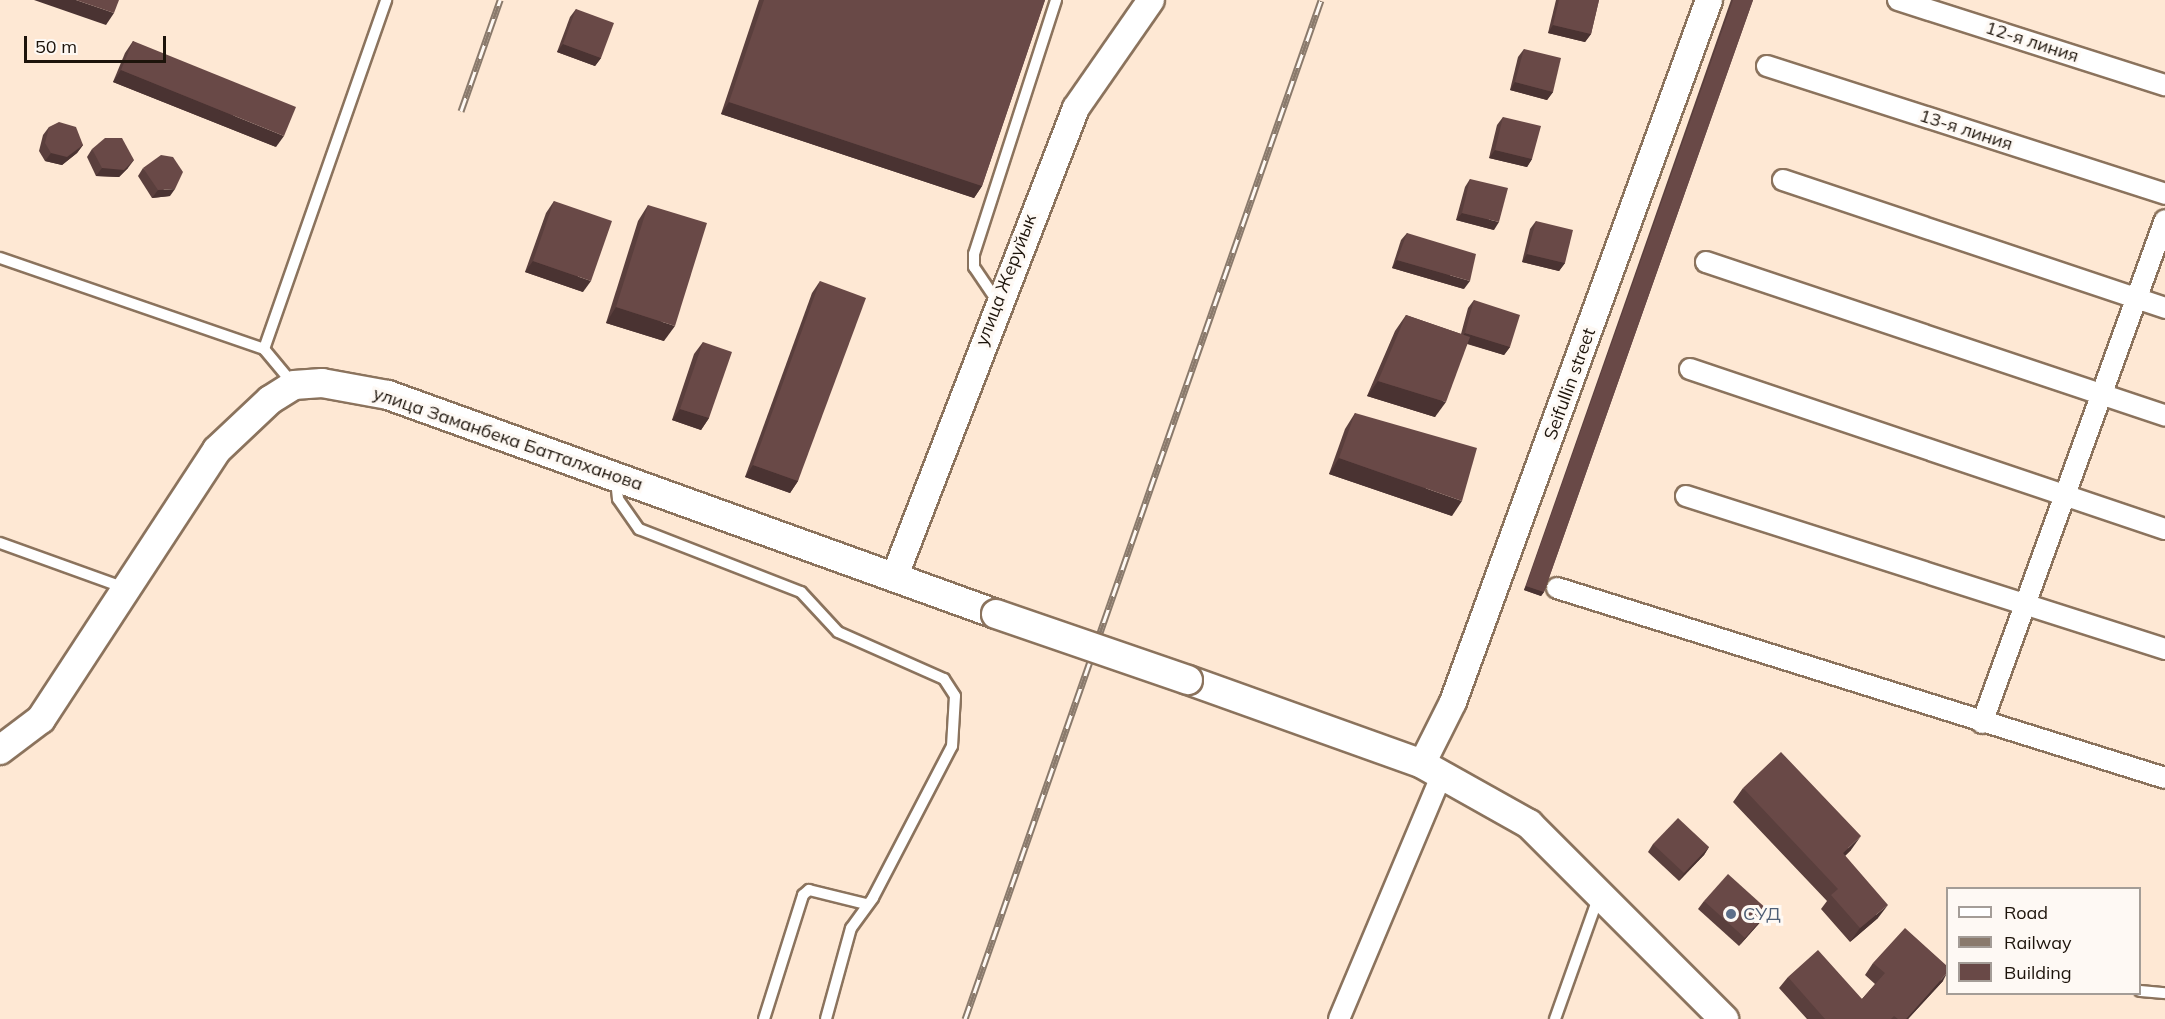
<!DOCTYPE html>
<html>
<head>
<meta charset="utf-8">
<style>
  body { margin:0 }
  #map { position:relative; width:2165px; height:1019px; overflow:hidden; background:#fee8d4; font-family:Mulish,sans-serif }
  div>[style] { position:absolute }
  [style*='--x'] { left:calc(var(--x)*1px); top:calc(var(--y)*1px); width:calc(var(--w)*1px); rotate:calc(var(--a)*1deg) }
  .roads { filter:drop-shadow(2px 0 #8b735d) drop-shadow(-2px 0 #8b735d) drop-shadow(0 2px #8b735d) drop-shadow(0 -2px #8b735d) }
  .service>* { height:10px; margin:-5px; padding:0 5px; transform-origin:5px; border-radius:5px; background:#fff }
  .minor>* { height:20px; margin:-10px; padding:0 10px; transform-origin:10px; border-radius:10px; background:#fff }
  .tertiary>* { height:26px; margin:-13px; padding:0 13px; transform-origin:13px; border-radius:13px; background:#fff }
  .secondary>* { height:28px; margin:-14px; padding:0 14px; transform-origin:14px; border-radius:14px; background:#fff }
  .rail>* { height:7px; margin-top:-3.5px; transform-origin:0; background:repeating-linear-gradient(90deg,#fef9f4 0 14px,#8a7a6c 0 28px); box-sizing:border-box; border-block:2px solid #8a7a6c }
  .bridges { filter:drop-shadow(2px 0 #8b735d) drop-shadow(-2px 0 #8b735d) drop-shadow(0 2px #8b735d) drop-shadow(0 -2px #8b735d) }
  .secondary-bridge>* { height:28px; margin:-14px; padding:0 14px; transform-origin:14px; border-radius:14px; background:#fff }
  .wall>* { inset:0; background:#5a3f3d }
  .shaded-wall>* { inset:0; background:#4a3332 }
  .building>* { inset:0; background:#694947 }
  .dots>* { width:16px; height:16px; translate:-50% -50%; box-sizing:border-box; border:3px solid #fef9f4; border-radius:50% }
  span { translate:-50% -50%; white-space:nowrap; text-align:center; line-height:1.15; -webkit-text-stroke:6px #fef9f4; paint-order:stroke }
  .street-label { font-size:18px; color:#1d140b }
  .service-label { font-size:18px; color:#4e5e75 }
  .left { translate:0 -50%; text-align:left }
  .legend { position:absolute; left:1946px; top:887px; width:195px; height:108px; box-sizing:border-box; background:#fef9f4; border:2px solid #a49d97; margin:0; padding:8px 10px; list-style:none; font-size:18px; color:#1d140b }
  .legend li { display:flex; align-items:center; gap:12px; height:30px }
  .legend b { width:30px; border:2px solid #a49d97 }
  .scale { position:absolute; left:24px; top:36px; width:142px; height:27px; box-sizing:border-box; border:3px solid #1d140b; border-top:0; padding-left:8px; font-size:18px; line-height:21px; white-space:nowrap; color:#1d140b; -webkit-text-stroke:4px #fef9f4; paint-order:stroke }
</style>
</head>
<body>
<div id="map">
  <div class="roads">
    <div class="service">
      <div style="--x:0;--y:258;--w:279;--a:19"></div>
      <div style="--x:264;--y:349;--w:47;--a:50.2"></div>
      <div style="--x:997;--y:301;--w:41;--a:-124.1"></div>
      <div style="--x:974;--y:267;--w:13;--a:-90"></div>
      <div style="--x:974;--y:254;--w:267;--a:-72.1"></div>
      <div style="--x:264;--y:349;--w:370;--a:-70.7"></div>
      <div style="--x:616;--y:480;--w:19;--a:84"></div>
      <div style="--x:618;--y:499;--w:37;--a:55"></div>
      <div style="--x:639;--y:529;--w:174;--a:21.3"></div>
      <div style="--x:801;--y:592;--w:54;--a:47.2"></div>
      <div style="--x:838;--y:632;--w:116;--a:23.9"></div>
      <div style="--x:944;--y:679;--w:20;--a:57"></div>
      <div style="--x:955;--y:696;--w:50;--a:93.4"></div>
      <div style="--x:952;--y:746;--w:171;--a:117.5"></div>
      <div style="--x:873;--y:898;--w:37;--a:126"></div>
      <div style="--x:851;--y:928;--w:94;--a:105.4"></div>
      <div style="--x:0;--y:543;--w:133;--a:19.8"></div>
      <div style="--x:2140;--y:991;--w:25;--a:5"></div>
      <div style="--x:764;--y:1019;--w:130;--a:-72.5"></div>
      <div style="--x:803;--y:895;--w:8;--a:-40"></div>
      <div style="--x:809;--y:890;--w:59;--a:13.8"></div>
      <div style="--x:1555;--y:1019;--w:128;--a:-70.4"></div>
    </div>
    <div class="minor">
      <div style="--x:1898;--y:0;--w:280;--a:17.7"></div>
      <div style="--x:1767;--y:66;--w:418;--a:17.8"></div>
      <div style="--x:1783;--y:180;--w:403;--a:18.5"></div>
      <div style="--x:1706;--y:262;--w:484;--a:18.5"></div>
      <div style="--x:1690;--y:369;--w:501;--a:18.62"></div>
      <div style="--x:1686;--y:496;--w:503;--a:17.71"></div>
      <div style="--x:1557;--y:588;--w:637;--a:17.35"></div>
      <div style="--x:1982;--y:723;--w:535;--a:-70.01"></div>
      <div style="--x:1339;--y:1019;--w:264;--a:-67.2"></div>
    </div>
    <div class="tertiary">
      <div style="--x:894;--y:578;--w:504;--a:-68.83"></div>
      <div style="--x:1076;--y:108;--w:131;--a:-55.2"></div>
      <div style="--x:1422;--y:764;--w:69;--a:-63.4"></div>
      <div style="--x:1453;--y:702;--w:747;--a:-69.96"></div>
    </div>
    <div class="secondary">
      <div style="--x:1188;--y:680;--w:249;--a:19.7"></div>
      <div style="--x:1422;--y:764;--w:123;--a:29.3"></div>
      <div style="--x:1529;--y:824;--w:276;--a:45"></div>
      <div style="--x:0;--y:750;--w:51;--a:-37.1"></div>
      <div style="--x:41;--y:719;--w:321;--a:-56.8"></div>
      <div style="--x:217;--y:450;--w:73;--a:-43.3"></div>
      <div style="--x:270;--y:400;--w:28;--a:-32"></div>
      <div style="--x:294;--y:385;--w:28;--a:-4"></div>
      <div style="--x:322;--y:383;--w:67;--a:10.3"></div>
      <div style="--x:388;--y:395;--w:646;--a:19.81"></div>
    </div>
  </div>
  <div class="rail">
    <div style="--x:461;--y:111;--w:118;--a:-70.6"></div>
    <div style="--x:965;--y:1019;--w:1079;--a:-70.74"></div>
  </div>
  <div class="bridges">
    <div class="secondary-bridge">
      <div style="--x:996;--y:614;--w:203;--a:19"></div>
    </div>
  </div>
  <div class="wall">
    <div style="clip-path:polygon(759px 0,1045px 0,982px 186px,974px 198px,721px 114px)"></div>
    <div style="clip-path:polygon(1556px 0,1599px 0,1591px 34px,1585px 42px,1548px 33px)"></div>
    <div style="clip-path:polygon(1731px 0,1753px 0,1544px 592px,1541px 596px,1524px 590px)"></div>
    <div style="clip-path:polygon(576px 9px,601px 58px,595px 66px,557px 52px,570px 17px)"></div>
    <div style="clip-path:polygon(133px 41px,276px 147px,113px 82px,125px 53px)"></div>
    <div style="clip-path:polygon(1524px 49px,1553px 92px,1547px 100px,1510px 90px,1518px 57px)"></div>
    <div style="clip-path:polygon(1503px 117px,1532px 159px,1527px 167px,1489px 158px,1497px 125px)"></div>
    <div style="clip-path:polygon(49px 127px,83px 145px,77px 153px,62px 165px,45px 161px,39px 151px,43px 135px)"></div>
    <div style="clip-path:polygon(92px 149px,128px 168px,119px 177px,96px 176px,87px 157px)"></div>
    <div style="clip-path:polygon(143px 168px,170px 196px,152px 198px,138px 176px)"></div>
    <div style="clip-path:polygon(1470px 179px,1494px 230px,1456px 220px,1465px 187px)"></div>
    <div style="clip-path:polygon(554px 201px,583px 292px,525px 272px,546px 213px)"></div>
    <div style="clip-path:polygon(648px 205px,664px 341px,606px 323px,638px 221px)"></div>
    <div style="clip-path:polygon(1536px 221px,1565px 263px,1559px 271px,1522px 262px,1530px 229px)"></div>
    <div style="clip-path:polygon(1407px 233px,1464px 289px,1392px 268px,1401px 240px)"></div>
    <div style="clip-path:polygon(820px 281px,798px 481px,790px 493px,745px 477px,812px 293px)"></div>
    <div style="clip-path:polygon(1474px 300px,1510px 347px,1504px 355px,1467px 344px,1435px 417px,1367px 396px,1395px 331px,1406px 315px,1461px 334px,1468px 308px)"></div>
    <div style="clip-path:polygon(703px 342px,709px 418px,701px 430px,672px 420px,694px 354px)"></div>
    <div style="clip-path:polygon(1355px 413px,1452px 516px,1329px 474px,1345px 429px)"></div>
    <div style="clip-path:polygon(1743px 788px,1851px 850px,1845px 856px,1878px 918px,1850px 942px,1821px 909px,1827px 901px,1733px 802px)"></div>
    <div style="clip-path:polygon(1653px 844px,1709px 847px,1704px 855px,1679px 881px,1648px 852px)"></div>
    <div style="clip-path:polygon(1704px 901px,1763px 919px,1739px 946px,1698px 909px)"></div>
    <div style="clip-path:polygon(1873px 963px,1943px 981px,1908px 1019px,1807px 1019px,1779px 988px,1788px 977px,1862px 999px,1875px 984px,1865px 975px)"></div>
  </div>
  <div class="shaded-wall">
    <div style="clip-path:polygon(34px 0,76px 0,114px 13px,106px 25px)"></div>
    <div style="clip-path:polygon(1553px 25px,1591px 34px,1585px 42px,1548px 33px)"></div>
    <div style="clip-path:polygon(563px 44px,601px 58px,595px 66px,557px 52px)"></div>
    <div style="clip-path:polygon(121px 70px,284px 136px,276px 147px,113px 82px)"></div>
    <div style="clip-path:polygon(1515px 82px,1553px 92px,1547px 100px,1510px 90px)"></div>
    <div style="clip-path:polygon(729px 102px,982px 186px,974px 198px,721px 114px)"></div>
    <div style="clip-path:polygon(83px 145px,77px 153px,62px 165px,45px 161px,51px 153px)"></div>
    <div style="clip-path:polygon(1495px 150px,1532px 159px,1527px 167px,1489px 158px)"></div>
    <div style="clip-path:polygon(134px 160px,128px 168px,119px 177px,96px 176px,102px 168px)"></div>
    <div style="clip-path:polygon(175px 189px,170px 196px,152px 198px,158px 190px)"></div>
    <div style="clip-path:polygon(1462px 213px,1499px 222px,1494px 230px,1456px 220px)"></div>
    <div style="clip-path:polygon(1527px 254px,1565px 263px,1559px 271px,1522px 262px)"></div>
    <div style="clip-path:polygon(1397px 260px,1470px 281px,1464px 289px,1392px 268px)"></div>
    <div style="clip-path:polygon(533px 261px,591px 281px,583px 292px,525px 272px)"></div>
    <div style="clip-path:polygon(616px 307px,675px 326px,664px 341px,606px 323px)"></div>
    <div style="clip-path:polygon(1465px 333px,1510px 347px,1504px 355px,1459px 341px)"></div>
    <div style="clip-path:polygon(1378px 381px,1446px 402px,1435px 417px,1367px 396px)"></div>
    <div style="clip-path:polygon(680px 409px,709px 418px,701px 430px,672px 420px)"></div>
    <div style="clip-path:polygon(1339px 458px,1462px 501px,1452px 516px,1329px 474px)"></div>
    <div style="clip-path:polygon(753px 465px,798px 481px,790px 493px,745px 477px)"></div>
    <div style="clip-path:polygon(1526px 586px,1544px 592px,1541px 596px,1524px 590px)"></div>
    <div style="clip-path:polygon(1861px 836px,1851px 850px,1833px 867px,1843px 853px)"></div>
    <div style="clip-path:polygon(1709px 847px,1704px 855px,1679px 881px,1684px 873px)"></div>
    <div style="clip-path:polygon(1888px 905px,1878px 918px,1850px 942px,1860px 928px)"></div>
    <div style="clip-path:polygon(1769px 911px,1763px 919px,1739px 946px,1745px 938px)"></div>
    <div style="clip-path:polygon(1947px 973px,1943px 981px,1908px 1019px,1906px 1019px)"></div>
  </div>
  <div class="building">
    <div style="clip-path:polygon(76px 0,119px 0,114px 13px)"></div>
    <div style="clip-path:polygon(764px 0,1045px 0,982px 186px,729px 102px)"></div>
    <div style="clip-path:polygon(1559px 0,1599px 0,1591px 34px,1553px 25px)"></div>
    <div style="clip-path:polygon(1733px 0,1753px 0,1544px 592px,1526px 586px)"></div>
    <div style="clip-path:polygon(576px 9px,614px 23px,601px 58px,563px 44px)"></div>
    <div style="clip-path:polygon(133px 41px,296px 107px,284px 136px,121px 70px)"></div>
    <div style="clip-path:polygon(1524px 49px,1561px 58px,1553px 92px,1515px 82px)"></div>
    <div style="clip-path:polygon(1503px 117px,1541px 126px,1532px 159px,1495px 150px)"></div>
    <div style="clip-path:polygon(59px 122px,76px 127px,83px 145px,67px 157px,51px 153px,45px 143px,49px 127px)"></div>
    <div style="clip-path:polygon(105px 138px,122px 138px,134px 160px,124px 170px,102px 168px,92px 149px)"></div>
    <div style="clip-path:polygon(161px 155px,173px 157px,183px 172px,175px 189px,158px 190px,143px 168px)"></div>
    <div style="clip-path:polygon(1470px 179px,1508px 188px,1499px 222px,1462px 213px)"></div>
    <div style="clip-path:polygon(554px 201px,612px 221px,591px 281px,533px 261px)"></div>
    <div style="clip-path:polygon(648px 205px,707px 223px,675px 326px,616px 307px)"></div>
    <div style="clip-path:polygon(1536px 221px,1573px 230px,1565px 263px,1527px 254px)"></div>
    <div style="clip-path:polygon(1407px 233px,1476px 254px,1470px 281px,1397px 260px)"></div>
    <div style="clip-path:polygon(820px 281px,866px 298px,798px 481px,753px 465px)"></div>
    <div style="clip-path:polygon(1474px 300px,1520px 315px,1510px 347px,1465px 333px)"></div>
    <div style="clip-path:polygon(1406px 315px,1470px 337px,1446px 402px,1378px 381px)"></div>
    <div style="clip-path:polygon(703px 342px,732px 352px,709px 418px,680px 409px)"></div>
    <div style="clip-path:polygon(1355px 413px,1477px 448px,1462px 501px,1339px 458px)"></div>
    <div style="clip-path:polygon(1781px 752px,1861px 836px,1843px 853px,1888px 905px,1860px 928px,1831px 895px,1838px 889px,1743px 788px)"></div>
    <div style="clip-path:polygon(1678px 818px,1709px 847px,1684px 873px,1653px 844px)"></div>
    <div style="clip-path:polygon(1728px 874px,1769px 911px,1745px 938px,1704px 901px)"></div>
    <div style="clip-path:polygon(1905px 928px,1947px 966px,1947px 973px,1906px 1019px,1898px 1019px,1894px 1016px,1891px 1019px,1825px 1019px,1788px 977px,1818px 950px,1862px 999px,1885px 973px,1873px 963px)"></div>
  </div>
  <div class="dots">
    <div style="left:1731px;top:914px;background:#5c6f8a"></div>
  </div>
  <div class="street-label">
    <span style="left:2032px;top:42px;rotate:18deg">12-я линия</span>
    <span style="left:1966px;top:130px;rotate:18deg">13-я линия</span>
    <span style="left:1006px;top:280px;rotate:-69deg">улица Жеруйык</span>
    <span style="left:1570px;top:384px;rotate:-70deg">Seifullin street</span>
    <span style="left:508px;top:439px;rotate:19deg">улица Заманбека Батталханова</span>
  </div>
  <div class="service-label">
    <span class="left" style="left:1743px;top:914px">СУД</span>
  </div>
  <ul class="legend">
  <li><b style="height:8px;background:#fff"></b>Road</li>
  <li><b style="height:8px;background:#8a7a6c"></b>Railway</li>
  <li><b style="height:16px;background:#694947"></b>Building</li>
  </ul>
  <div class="scale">50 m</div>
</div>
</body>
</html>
